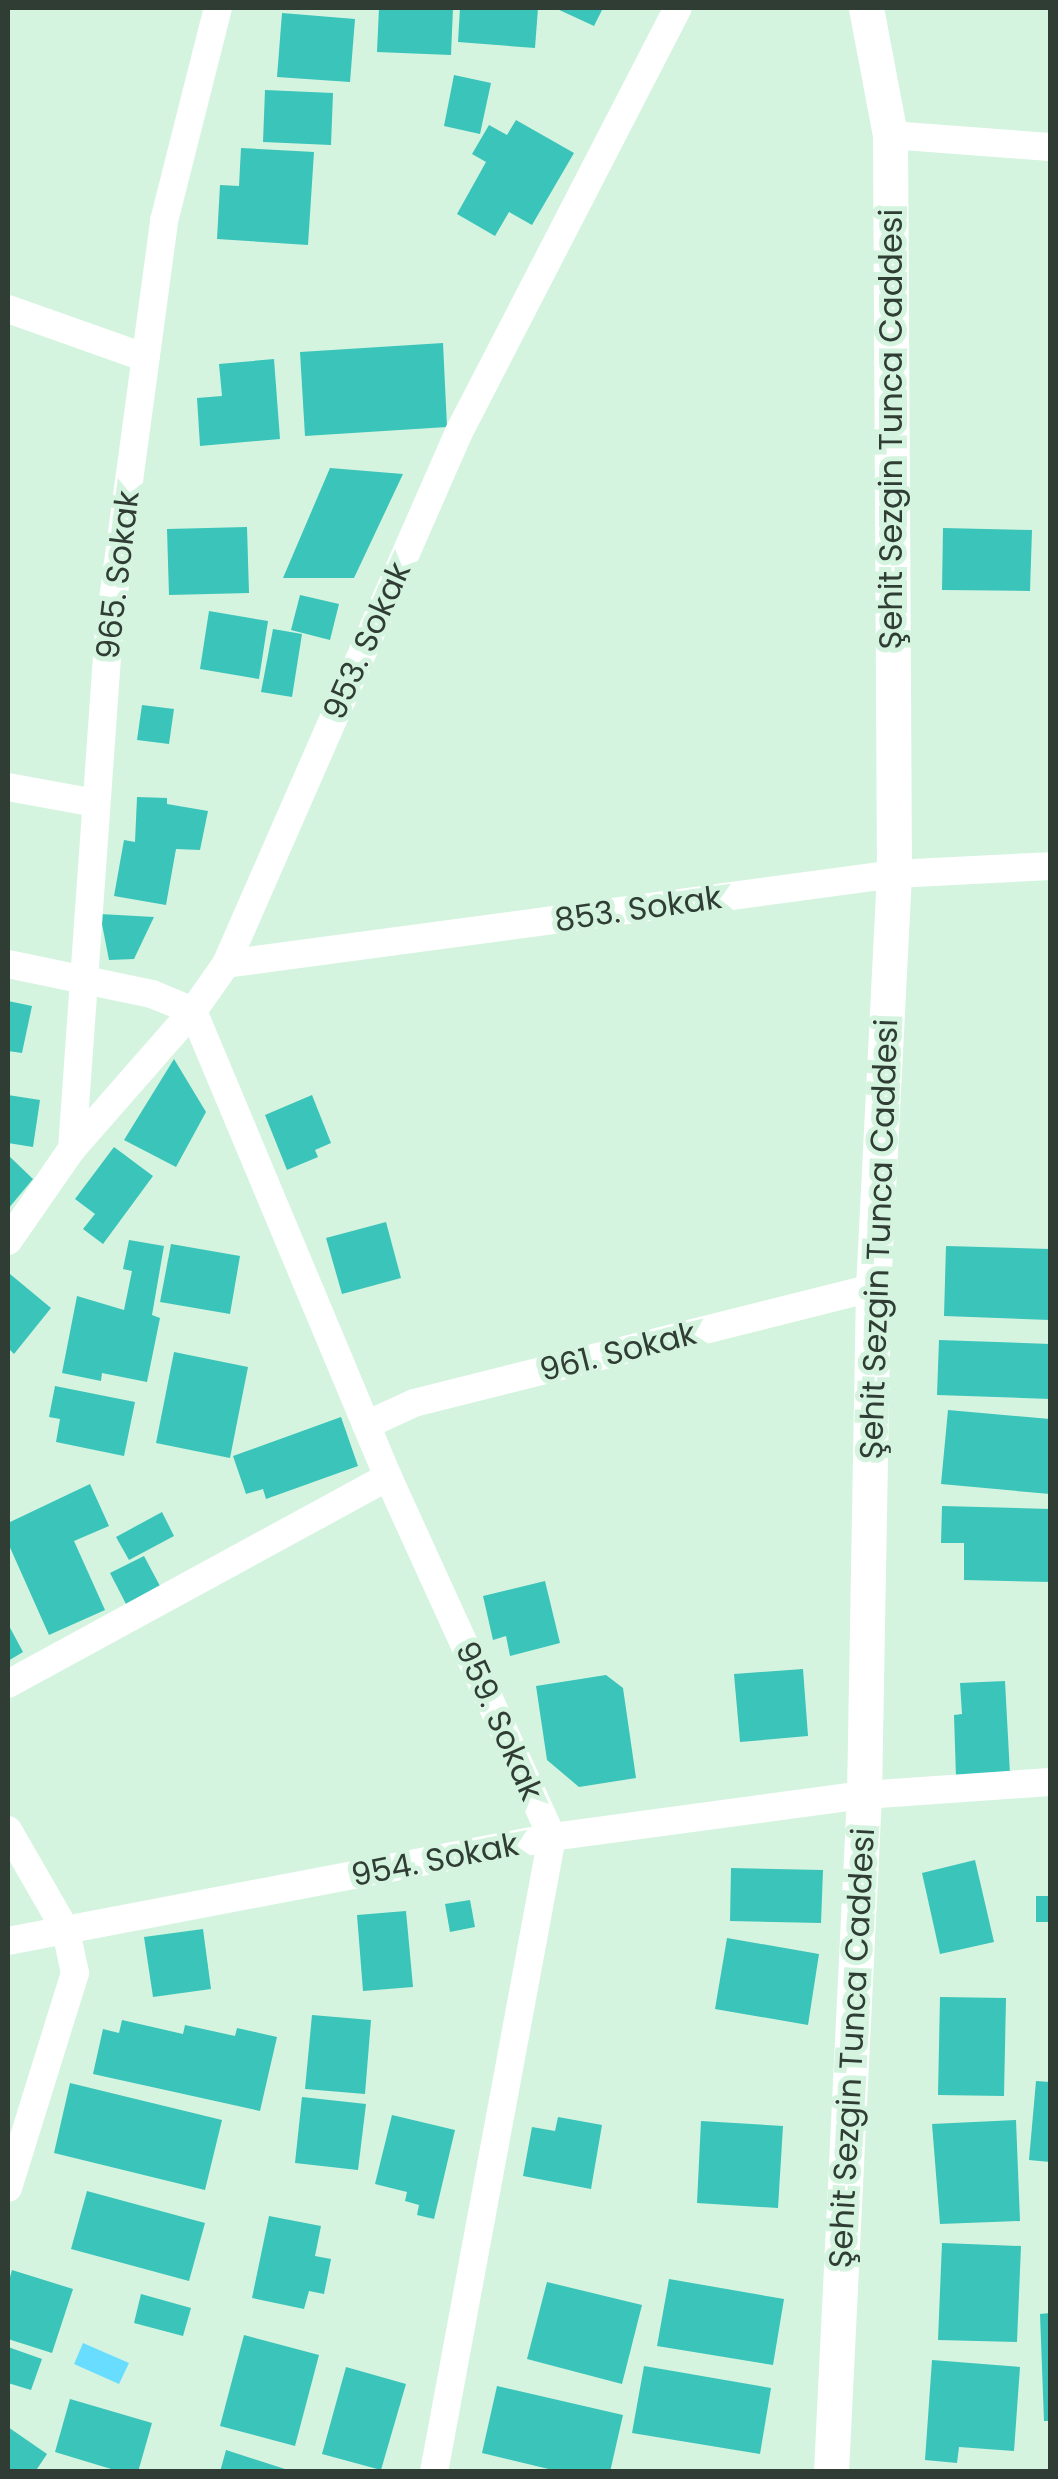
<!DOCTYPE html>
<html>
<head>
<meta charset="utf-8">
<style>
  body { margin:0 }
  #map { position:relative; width:1058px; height:2479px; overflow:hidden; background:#d4f4df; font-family:Poppins,sans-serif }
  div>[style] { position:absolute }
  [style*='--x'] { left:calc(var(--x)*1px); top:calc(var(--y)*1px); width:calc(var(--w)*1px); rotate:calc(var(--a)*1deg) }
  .water>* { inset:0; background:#68ddff }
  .building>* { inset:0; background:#3bc4ba }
  .minor>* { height:28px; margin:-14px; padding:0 14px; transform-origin:14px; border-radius:14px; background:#fff }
  .tertiary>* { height:35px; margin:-17.5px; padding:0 17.5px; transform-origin:17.5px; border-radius:17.5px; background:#fff }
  span { translate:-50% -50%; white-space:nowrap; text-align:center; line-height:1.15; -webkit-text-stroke:10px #d4f4df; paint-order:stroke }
  .street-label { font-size:32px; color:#303d35 }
  .frame { position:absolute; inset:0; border:10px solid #303d35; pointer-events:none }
</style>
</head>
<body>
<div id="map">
  <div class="water">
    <div style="clip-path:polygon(83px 2343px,129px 2363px,119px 2384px,74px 2364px)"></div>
  </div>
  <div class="building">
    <div style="clip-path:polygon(379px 8px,453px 8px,451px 55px,377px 52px)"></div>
    <div style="clip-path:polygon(460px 8px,538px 8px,535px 48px,458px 42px)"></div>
    <div style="clip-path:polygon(555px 8px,603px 8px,594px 26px)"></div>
    <div style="clip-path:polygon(282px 13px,355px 19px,350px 82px,277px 77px)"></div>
    <div style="clip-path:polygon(454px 75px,491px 83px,480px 134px,444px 126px)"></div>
    <div style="clip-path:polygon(265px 90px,333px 93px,331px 145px,263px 142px)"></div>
    <div style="clip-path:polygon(516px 120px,574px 153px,532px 225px,509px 212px,495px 236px,457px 214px,486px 162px,472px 154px,489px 125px,507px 135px)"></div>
    <div style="clip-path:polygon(241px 148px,314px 152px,308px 245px,217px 239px,220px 185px,239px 186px)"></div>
    <div style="clip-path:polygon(443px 343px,447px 427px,305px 436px,300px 352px)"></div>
    <div style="clip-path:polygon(274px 359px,280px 439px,200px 446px,197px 398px,222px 396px,219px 364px)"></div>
    <div style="clip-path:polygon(330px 468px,403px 474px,354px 578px,283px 578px)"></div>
    <div style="clip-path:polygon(247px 527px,249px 593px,169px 595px,167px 529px)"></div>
    <div style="clip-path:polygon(943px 528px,1032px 530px,1030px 591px,942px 590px)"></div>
    <div style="clip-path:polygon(300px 595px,339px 604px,330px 640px,291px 630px)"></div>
    <div style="clip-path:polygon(209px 611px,268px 621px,259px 679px,200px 669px)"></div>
    <div style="clip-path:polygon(273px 629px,302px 634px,292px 697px,261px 692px)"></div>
    <div style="clip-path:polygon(142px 705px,174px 709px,169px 744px,137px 740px)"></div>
    <div style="clip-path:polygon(137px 797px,167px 798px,167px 804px,208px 811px,200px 850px,176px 849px,166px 905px,114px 896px,124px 840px,135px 842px)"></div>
    <div style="clip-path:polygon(100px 914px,154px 917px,134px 959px,109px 960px)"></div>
    <div style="clip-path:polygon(8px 1001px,32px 1006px,22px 1053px,8px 1051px)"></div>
    <div style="clip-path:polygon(174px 1059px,206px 1112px,176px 1167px,124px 1140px)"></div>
    <div style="clip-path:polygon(8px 1095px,40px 1100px,33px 1147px,8px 1143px)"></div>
    <div style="clip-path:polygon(312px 1095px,331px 1143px,315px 1150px,318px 1157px,287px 1170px,265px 1115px)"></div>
    <div style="clip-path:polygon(114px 1147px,153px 1176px,103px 1244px,83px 1229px,95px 1214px,75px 1199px)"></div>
    <div style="clip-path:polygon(8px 1155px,33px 1179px,8px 1209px)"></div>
    <div style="clip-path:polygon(386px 1222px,401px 1278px,342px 1294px,326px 1238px)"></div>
    <div style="clip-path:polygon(129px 1240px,164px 1246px,152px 1315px,160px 1318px,147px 1382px,102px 1373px,101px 1381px,62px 1373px,77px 1296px,124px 1310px,132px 1271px,123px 1269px)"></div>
    <div style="clip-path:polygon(171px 1244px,240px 1256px,230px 1314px,160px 1302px)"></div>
    <div style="clip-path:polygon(946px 1246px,1050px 1249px,1050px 1320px,944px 1316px)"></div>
    <div style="clip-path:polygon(10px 1274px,51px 1308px,14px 1354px,8px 1348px)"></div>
    <div style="clip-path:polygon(939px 1340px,1050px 1344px,1050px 1399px,937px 1395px)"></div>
    <div style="clip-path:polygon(174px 1352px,248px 1367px,230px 1458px,156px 1443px)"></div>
    <div style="clip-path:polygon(55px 1386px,135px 1402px,124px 1456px,56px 1442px,60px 1419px,49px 1417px)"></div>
    <div style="clip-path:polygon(948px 1410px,1050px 1419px,1050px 1494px,941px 1484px)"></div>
    <div style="clip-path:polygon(341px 1417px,358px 1466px,266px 1499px,263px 1489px,246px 1494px,233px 1456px)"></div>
    <div style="clip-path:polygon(90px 1484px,109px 1526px,74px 1541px,105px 1610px,49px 1635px,8px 1543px,8px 1523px)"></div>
    <div style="clip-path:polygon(942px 1506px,1050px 1509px,1050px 1582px,964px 1580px,964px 1543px,941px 1543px)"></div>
    <div style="clip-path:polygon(162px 1512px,174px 1536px,129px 1560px,116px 1537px)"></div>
    <div style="clip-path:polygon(144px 1556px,160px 1586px,126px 1604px,110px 1573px)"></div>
    <div style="clip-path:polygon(545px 1581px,560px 1643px,510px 1656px,506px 1636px,493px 1640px,483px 1596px)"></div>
    <div style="clip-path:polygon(8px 1624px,23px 1652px,8px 1661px)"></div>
    <div style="clip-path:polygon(803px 1669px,808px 1736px,740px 1742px,734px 1674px)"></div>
    <div style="clip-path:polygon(606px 1675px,623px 1688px,636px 1778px,579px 1787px,547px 1760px,536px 1686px)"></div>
    <div style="clip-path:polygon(1005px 1681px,1010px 1774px,956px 1777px,954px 1715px,962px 1714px,960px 1683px)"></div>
    <div style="clip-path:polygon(975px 1860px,994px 1942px,940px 1954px,922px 1873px)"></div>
    <div style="clip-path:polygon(731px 1868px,823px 1870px,821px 1923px,730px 1921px)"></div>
    <div style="clip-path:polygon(1036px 1896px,1050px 1896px,1050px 1922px,1036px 1922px)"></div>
    <div style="clip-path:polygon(470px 1900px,475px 1927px,450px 1932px,445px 1904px)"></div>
    <div style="clip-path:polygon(406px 1911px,413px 1987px,363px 1991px,357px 1915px)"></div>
    <div style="clip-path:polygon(203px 1929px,211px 1989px,153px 1997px,144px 1937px)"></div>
    <div style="clip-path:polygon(727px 1938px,819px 1954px,808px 2025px,715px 2009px)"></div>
    <div style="clip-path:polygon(940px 1997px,1006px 1998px,1004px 2096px,938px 2095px)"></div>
    <div style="clip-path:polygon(312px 2015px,371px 2020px,365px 2094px,305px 2089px)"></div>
    <div style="clip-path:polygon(122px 2020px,183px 2034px,185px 2025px,235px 2036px,237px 2028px,277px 2037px,260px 2111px,93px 2074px,103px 2029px,119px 2033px)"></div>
    <div style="clip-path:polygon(1036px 2081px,1050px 2082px,1050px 2162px,1029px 2160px)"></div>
    <div style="clip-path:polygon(70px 2083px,222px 2120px,205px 2190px,54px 2153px)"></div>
    <div style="clip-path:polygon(302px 2097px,366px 2104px,358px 2170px,295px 2163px)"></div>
    <div style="clip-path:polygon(392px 2115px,455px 2130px,434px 2219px,417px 2215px,419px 2205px,405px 2201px,407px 2192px,375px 2184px)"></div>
    <div style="clip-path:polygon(558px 2117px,602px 2125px,591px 2189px,523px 2176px,532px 2127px,555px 2131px)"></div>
    <div style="clip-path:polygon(1016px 2120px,1020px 2221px,940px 2224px,932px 2124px)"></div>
    <div style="clip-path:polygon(701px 2121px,783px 2126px,778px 2208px,697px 2203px)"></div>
    <div style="clip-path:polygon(87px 2191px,205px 2223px,189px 2281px,71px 2249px)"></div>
    <div style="clip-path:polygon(269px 2216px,321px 2226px,315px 2256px,331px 2259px,324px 2294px,309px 2291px,304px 2309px,252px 2298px)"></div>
    <div style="clip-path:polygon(942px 2243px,1021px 2246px,1017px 2342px,938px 2340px)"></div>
    <div style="clip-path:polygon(12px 2270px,73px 2289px,52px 2353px,8px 2339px,8px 2284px)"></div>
    <div style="clip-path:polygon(669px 2279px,784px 2299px,773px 2365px,657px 2346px)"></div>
    <div style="clip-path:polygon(547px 2282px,642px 2305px,622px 2384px,527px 2359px)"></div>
    <div style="clip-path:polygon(141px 2294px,191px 2308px,183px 2336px,134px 2323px)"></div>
    <div style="clip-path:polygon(1050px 2313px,1050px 2421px,1044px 2421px,1040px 2314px)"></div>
    <div style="clip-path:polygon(244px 2335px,319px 2355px,295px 2446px,220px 2426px)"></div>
    <div style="clip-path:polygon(8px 2347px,42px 2359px,31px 2390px,8px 2383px)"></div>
    <div style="clip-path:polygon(932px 2360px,1020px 2367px,1014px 2451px,959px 2447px,957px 2463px,925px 2460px)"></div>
    <div style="clip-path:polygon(644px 2366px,771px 2388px,760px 2454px,632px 2433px)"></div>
    <div style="clip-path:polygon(346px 2367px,406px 2384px,381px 2470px,322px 2454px)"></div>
    <div style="clip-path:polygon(497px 2386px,623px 2415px,610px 2472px,561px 2472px,482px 2453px)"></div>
    <div style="clip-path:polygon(70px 2399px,152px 2423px,138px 2472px,121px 2472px,55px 2452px)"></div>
    <div style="clip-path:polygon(8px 2427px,47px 2454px,35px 2472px,8px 2472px)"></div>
    <div style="clip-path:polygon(226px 2450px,291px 2471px,291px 2472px,220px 2472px)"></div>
  </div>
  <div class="minor">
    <div style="--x:890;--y:135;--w:160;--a:4.3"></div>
    <div style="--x:8;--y:309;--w:146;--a:19.5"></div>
    <div style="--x:8;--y:787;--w:89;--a:10.3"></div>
    <div style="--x:8;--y:964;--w:147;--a:11.8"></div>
    <div style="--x:152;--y:994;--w:44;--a:22.5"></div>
    <div style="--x:193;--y:1011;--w:505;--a:67.29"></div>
    <div style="--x:388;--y:1477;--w:396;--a:65.5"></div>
    <div style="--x:552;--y:1837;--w:646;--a:100.53"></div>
    <div style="--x:226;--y:964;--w:674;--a:-7.67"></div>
    <div style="--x:894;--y:874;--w:156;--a:-2.9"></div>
    <div style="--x:72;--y:1149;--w:521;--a:-85.93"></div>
    <div style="--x:109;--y:629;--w:412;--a:-82.3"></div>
    <div style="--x:164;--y:221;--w:220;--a:-75.8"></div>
    <div style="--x:8;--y:1241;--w:112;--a:-55.2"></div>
    <div style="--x:72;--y:1149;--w:184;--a:-48.8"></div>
    <div style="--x:193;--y:1011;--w:57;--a:-54.9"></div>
    <div style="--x:226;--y:964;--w:581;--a:-66.35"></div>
    <div style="--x:459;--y:432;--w:477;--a:-62.7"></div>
    <div style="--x:366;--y:1425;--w:53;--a:-24.6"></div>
    <div style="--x:414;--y:1403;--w:473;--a:-14.1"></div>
    <div style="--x:8;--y:1684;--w:433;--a:-28.6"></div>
    <div style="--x:8;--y:1830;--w:116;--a:60.1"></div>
    <div style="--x:66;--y:1931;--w:43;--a:77.9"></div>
    <div style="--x:75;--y:1973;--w:225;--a:107.3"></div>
    <div style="--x:8;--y:1941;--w:554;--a:-10.82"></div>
    <div style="--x:552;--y:1837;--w:315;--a:-7.7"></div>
    <div style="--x:864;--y:1795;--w:186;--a:-4"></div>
  </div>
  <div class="tertiary">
    <div style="--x:831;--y:2472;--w:678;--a:-87.21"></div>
    <div style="--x:864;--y:1795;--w:507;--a:-88.98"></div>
    <div style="--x:873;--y:1288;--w:415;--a:-87.1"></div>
    <div style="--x:894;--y:874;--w:739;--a:-90.31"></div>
    <div style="--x:890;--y:135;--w:129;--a:-100.7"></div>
  </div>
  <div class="street-label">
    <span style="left:891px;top:429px;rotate:-90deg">Şehit Sezgin Tunca Caddesi</span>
    <span style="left:118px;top:575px;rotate:-83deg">965. Sokak</span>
    <span style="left:367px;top:641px;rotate:-66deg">953. Sokak</span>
    <span style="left:638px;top:909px;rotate:-8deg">853. Sokak</span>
    <span style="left:879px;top:1239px;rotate:-88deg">Şehit Sezgin Tunca Caddesi</span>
    <span style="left:618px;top:1352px;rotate:-14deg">961. Sokak</span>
    <span style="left:499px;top:1721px;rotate:66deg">959. Sokak</span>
    <span style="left:435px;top:1860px;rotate:-11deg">954. Sokak</span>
    <span style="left:852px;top:2048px;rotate:-87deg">Şehit Sezgin Tunca Caddesi</span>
  </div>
  <div class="frame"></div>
</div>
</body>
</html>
